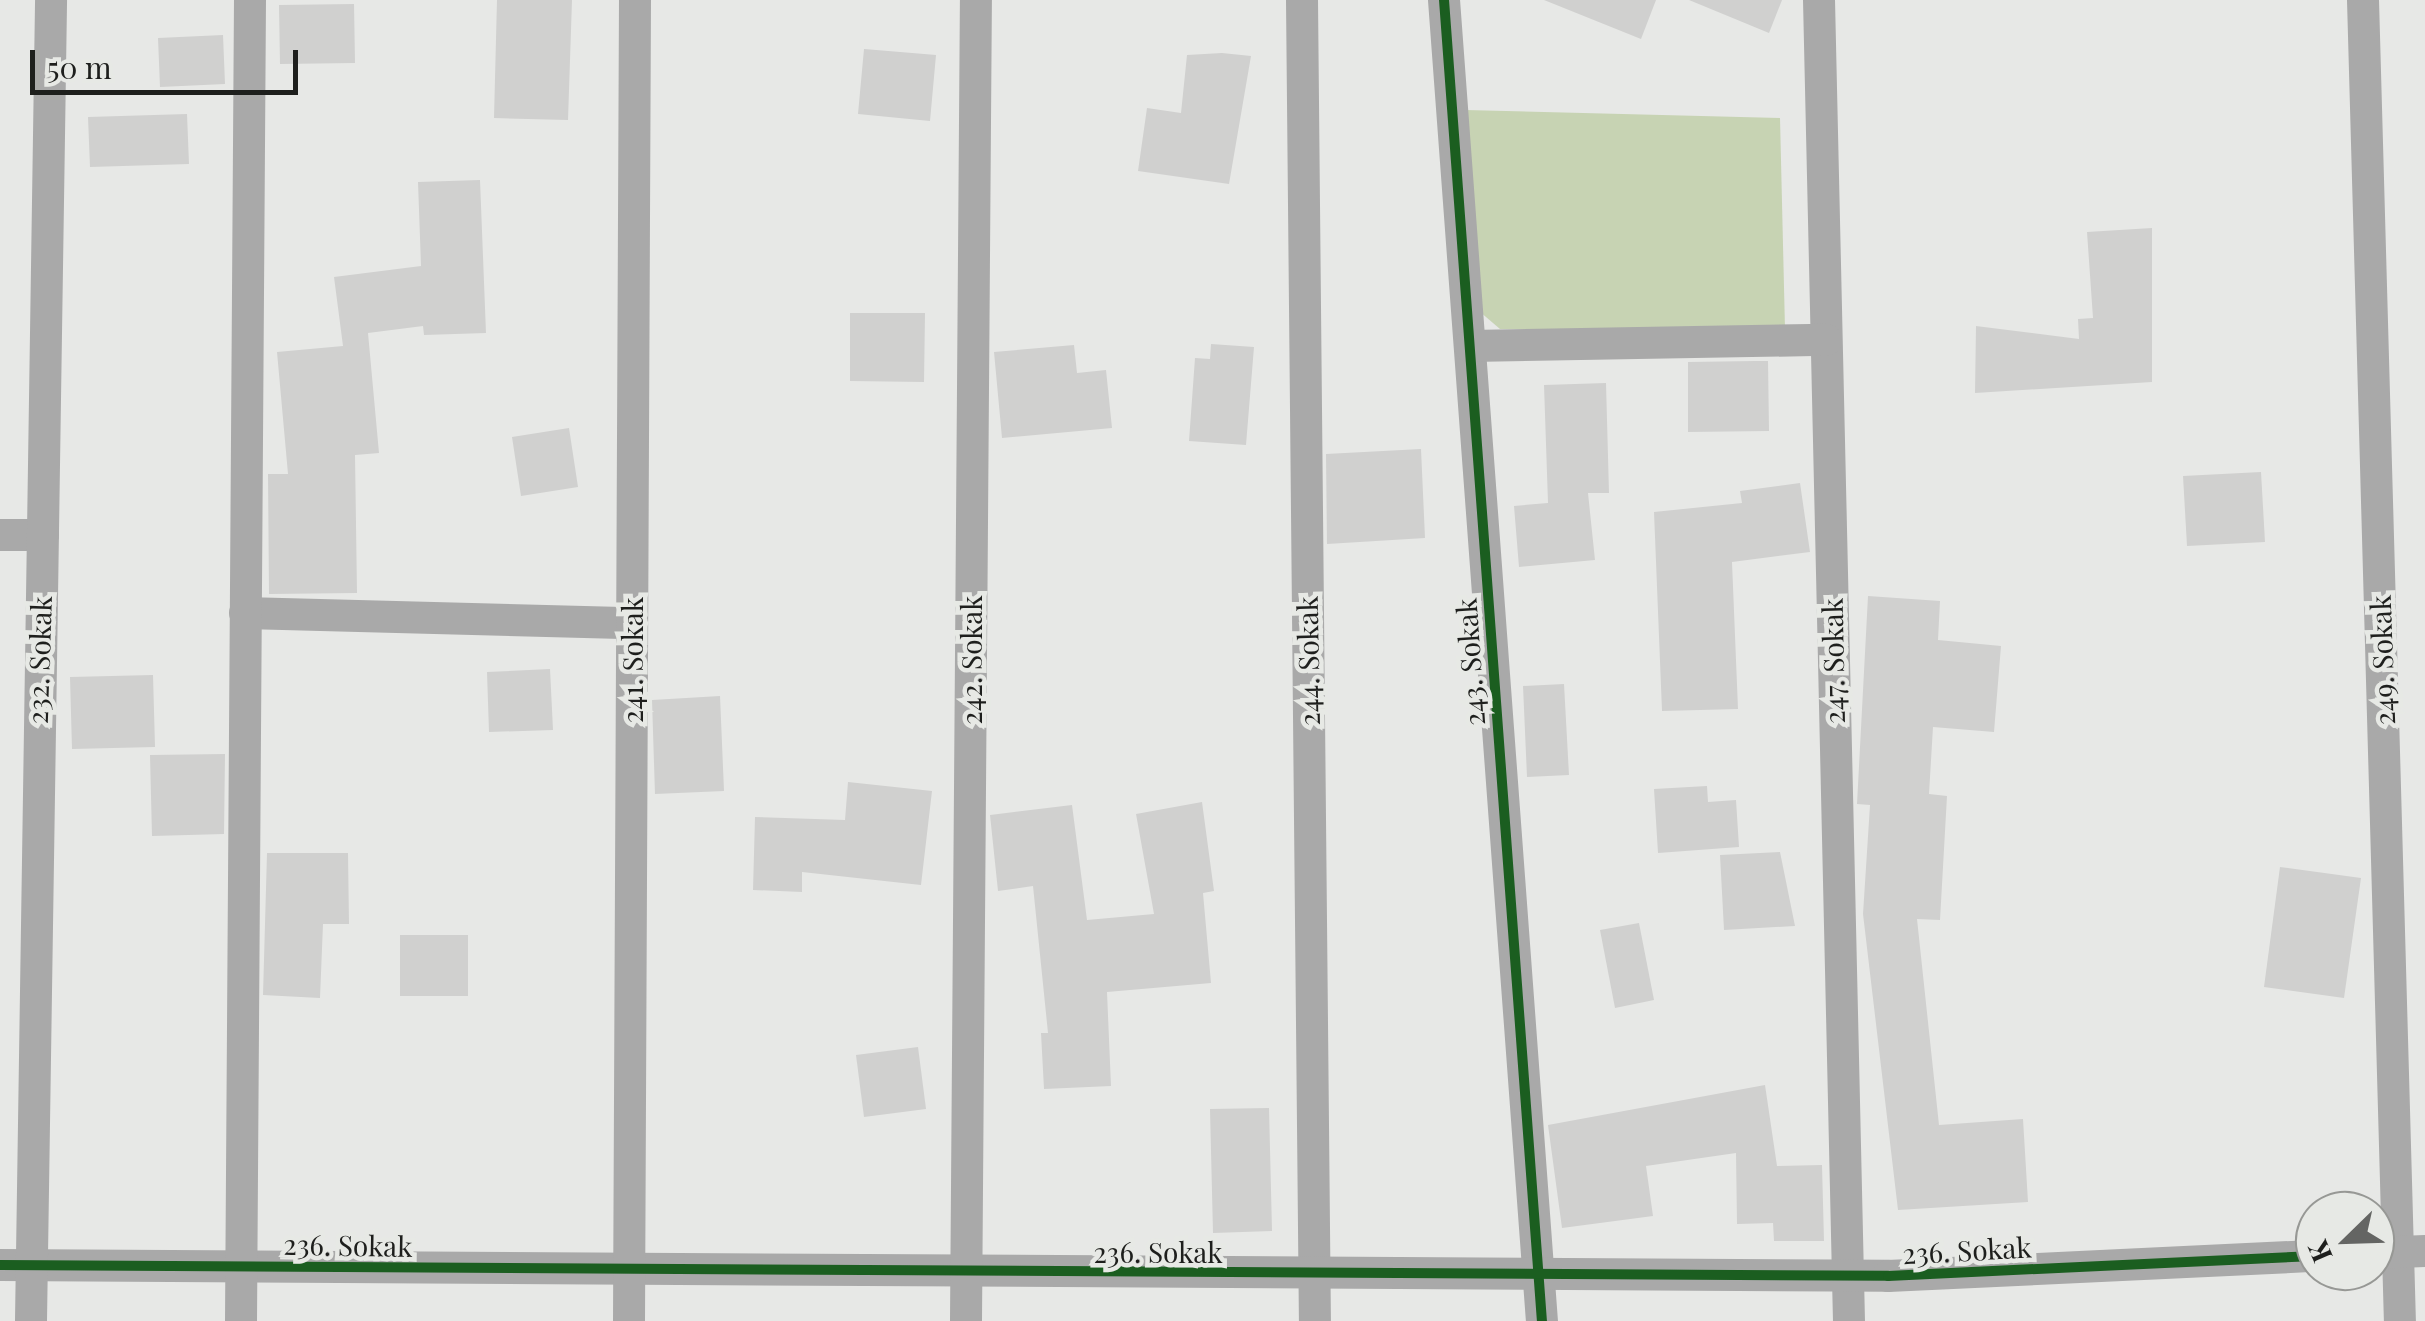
<!DOCTYPE html>
<html>
<head>
<meta charset="utf-8">
<style>
  body { margin:0 }
  #map { position:relative; width:2425px; height:1321px; overflow:hidden; background:#e7e8e6; font-family:"Playfair Display",serif }
  div>[style] { position:absolute }
  [style*='--x'] { left:calc(var(--x)*1px); top:calc(var(--y)*1px); width:calc(var(--w)*1px); rotate:calc(var(--a)*1deg) }
  .green>* { inset:0; background:#c7d3b3 }
  .building>* { inset:0; background:#d0d0cf }
  .minor>* { height:32px; margin:-16px; padding:0 16px; transform-origin:16px; border-radius:16px; background:#a9a9a9 }
  .cycleway>* { height:10px; margin:-5px; padding:0 5px; transform-origin:5px; border-radius:5px; background:#1b5e20 }
  span { translate:-50% -50%; white-space:nowrap; text-align:center; line-height:1.15; -webkit-text-stroke:9px #e7e9e5; paint-order:stroke }
  .street-label { font-size:28px; color:#1e1f1d }
  .north { position:absolute; left:2295px; top:1191px; width:100px; height:100px; box-sizing:border-box; background:#e7e9e5; border:2px solid #979895; border-radius:50%; rotate:247deg; font-size:28px; font-weight:700; line-height:40px; text-align:center; color:#1e1f1d }
  .north::after { content:''; display:block; margin:auto; width:35px; height:45px; background:#646563; clip-path:polygon(50% 0,100% 100%,50% 72%,0 100%) }
  .scale { position:absolute; left:30px; top:50px; width:268px; height:45px; box-sizing:border-box; border:5px solid #1e1f1d; border-top:0; padding-left:12px; font-size:30px; line-height:35px; white-space:nowrap; color:#1e1f1d; -webkit-text-stroke:8px #e7e9e5; paint-order:stroke }
</style>
</head>
<body>
<div id="map">
  <div class="green">
    <div style="clip-path:polygon(1465px 110px,1780px 118px,1785px 329px,1500px 329px,1479px 311px)"></div>
  </div>
  <div class="building">
    <div style="clip-path:polygon(497px 0,572px 0,568px 120px,494px 118px)"></div>
    <div style="clip-path:polygon(1544px 0,1656px 0,1641px 39px)"></div>
    <div style="clip-path:polygon(1689px 0,1782px 0,1769px 33px)"></div>
    <div style="clip-path:polygon(354px 4px,355px 63px,280px 64px,279px 5px)"></div>
    <div style="clip-path:polygon(223px 35px,225px 84px,160px 87px,158px 38px)"></div>
    <div style="clip-path:polygon(864px 49px,936px 55px,930px 121px,858px 114px)"></div>
    <div style="clip-path:polygon(1222px 53px,1251px 56px,1229px 184px,1138px 171px,1147px 108px,1181px 113px,1187px 55px)"></div>
    <div style="clip-path:polygon(187px 114px,189px 164px,90px 167px,88px 117px)"></div>
    <div style="clip-path:polygon(480px 180px,486px 333px,424px 335px,423px 326px,368px 333px,379px 453px,355px 455px,357px 593px,269px 594px,268px 474px,288px 474px,277px 352px,343px 346px,334px 277px,421px 266px,418px 182px)"></div>
    <div style="clip-path:polygon(2152px 228px,2152px 382px,1975px 393px,1976px 326px,2079px 339px,2078px 319px,2093px 318px,2087px 232px)"></div>
    <div style="clip-path:polygon(850px 313px,925px 313px,924px 382px,850px 381px)"></div>
    <div style="clip-path:polygon(1211px 344px,1254px 347px,1246px 445px,1189px 441px,1195px 358px,1210px 359px)"></div>
    <div style="clip-path:polygon(1074px 345px,1077px 373px,1106px 370px,1112px 428px,1002px 438px,994px 352px)"></div>
    <div style="clip-path:polygon(1755px 361px,1768px 361px,1769px 431px,1688px 432px,1688px 362px)"></div>
    <div style="clip-path:polygon(1606px 383px,1609px 493px,1588px 493px,1595px 560px,1519px 567px,1514px 506px,1548px 503px,1544px 385px)"></div>
    <div style="clip-path:polygon(569px 428px,578px 487px,521px 496px,512px 437px)"></div>
    <div style="clip-path:polygon(1421px 449px,1425px 538px,1327px 544px,1326px 454px)"></div>
    <div style="clip-path:polygon(2261px 472px,2265px 542px,2187px 546px,2183px 476px)"></div>
    <div style="clip-path:polygon(1800px 483px,1810px 552px,1732px 562px,1738px 709px,1662px 711px,1654px 512px,1742px 503px,1740px 491px)"></div>
    <div style="clip-path:polygon(1868px 596px,1940px 601px,1938px 640px,2001px 646px,1994px 732px,1933px 727px,1929px 794px,1947px 796px,1940px 920px,1917px 919px,1939px 1125px,2023px 1119px,2028px 1202px,1898px 1210px,1863px 914px,1870px 805px,1857px 804px)"></div>
    <div style="clip-path:polygon(550px 669px,553px 730px,489px 732px,487px 672px)"></div>
    <div style="clip-path:polygon(153px 675px,155px 747px,72px 749px,70px 677px)"></div>
    <div style="clip-path:polygon(1564px 684px,1569px 775px,1527px 777px,1523px 686px)"></div>
    <div style="clip-path:polygon(720px 696px,724px 791px,655px 794px,652px 700px)"></div>
    <div style="clip-path:polygon(225px 754px,224px 834px,152px 836px,150px 755px)"></div>
    <div style="clip-path:polygon(848px 782px,932px 791px,921px 885px,802px 872px,802px 892px,753px 890px,755px 817px,845px 820px)"></div>
    <div style="clip-path:polygon(1707px 786px,1708px 802px,1736px 800px,1739px 847px,1658px 853px,1654px 789px)"></div>
    <div style="clip-path:polygon(1202px 802px,1214px 891px,1203px 893px,1211px 983px,1107px 992px,1111px 1086px,1044px 1089px,1041px 1033px,1048px 1033px,1033px 886px,998px 891px,990px 815px,1072px 805px,1087px 920px,1154px 914px,1136px 814px)"></div>
    <div style="clip-path:polygon(1780px 852px,1795px 926px,1724px 930px,1720px 855px)"></div>
    <div style="clip-path:polygon(267px 853px,348px 853px,349px 924px,323px 924px,320px 998px,263px 995px)"></div>
    <div style="clip-path:polygon(2280px 867px,2361px 878px,2344px 998px,2264px 987px)"></div>
    <div style="clip-path:polygon(1639px 923px,1654px 1000px,1615px 1008px,1600px 930px)"></div>
    <div style="clip-path:polygon(400px 935px,468px 935px,468px 996px,400px 996px)"></div>
    <div style="clip-path:polygon(918px 1047px,926px 1109px,864px 1117px,856px 1055px)"></div>
    <div style="clip-path:polygon(1765px 1085px,1777px 1166px,1822px 1165px,1824px 1241px,1774px 1241px,1773px 1223px,1737px 1224px,1736px 1153px,1646px 1166px,1653px 1216px,1562px 1228px,1548px 1125px)"></div>
    <div style="clip-path:polygon(1269px 1108px,1272px 1231px,1213px 1233px,1210px 1109px)"></div>
  </div>
  <div class="minor">
    <div style="--x:1302;--y:0;--w:1321;--a:89.44"></div>
    <div style="--x:1444;--y:0;--w:1325;--a:85.76"></div>
    <div style="--x:1819;--y:0;--w:1321;--a:88.7"></div>
    <div style="--x:2363;--y:0;--w:1322;--a:88.4"></div>
    <div style="--x:1470;--y:346;--w:356;--a:-1"></div>
    <div style="--x:0;--y:535;--w:43;--a:0"></div>
    <div style="--x:245;--y:613;--w:387;--a:1.5"></div>
    <div style="--x:2375;--y:1253;--w:50;--a:-2.3"></div>
    <div style="--x:0;--y:1265;--w:1888;--a:0.33"></div>
    <div style="--x:1888;--y:1276;--w:427;--a:-2.7"></div>
    <div style="--x:31;--y:1321;--w:1321;--a:-89.13"></div>
    <div style="--x:241;--y:1321;--w:1321;--a:-89.61"></div>
    <div style="--x:629;--y:1321;--w:1321;--a:-89.74"></div>
    <div style="--x:966;--y:1321;--w:1321;--a:-89.57"></div>
  </div>
  <div class="cycleway">
    <div style="--x:1444;--y:0;--w:1325;--a:85.76"></div>
    <div style="--x:0;--y:1265;--w:1888;--a:0.33"></div>
    <div style="--x:1888;--y:1276;--w:427;--a:-2.7"></div>
  </div>
  <div class="street-label">
    <span style="left:39px;top:660px;rotate:-88deg">232. Sokak</span>
    <span style="left:632px;top:660px;rotate:-90deg">241. Sokak</span>
    <span style="left:971px;top:660px;rotate:-90deg">242. Sokak</span>
    <span style="left:2382px;top:660px;rotate:-92deg">249. Sokak</span>
    <span style="left:1308px;top:661px;rotate:-91deg">244. Sokak</span>
    <span style="left:1833px;top:661px;rotate:-91deg">247. Sokak</span>
    <span style="left:1470px;top:662px;rotate:-94deg">243. Sokak</span>
    <span style="left:348px;top:1245px;rotate:1deg">236. Sokak</span>
    <span style="left:1967px;top:1250px;rotate:-3deg">236. Sokak</span>
    <span style="left:1158px;top:1252px">236. Sokak</span>
  </div>
  <div class="north">K</div>
  <div class="scale">50 m</div>
</div>
</body>
</html>
